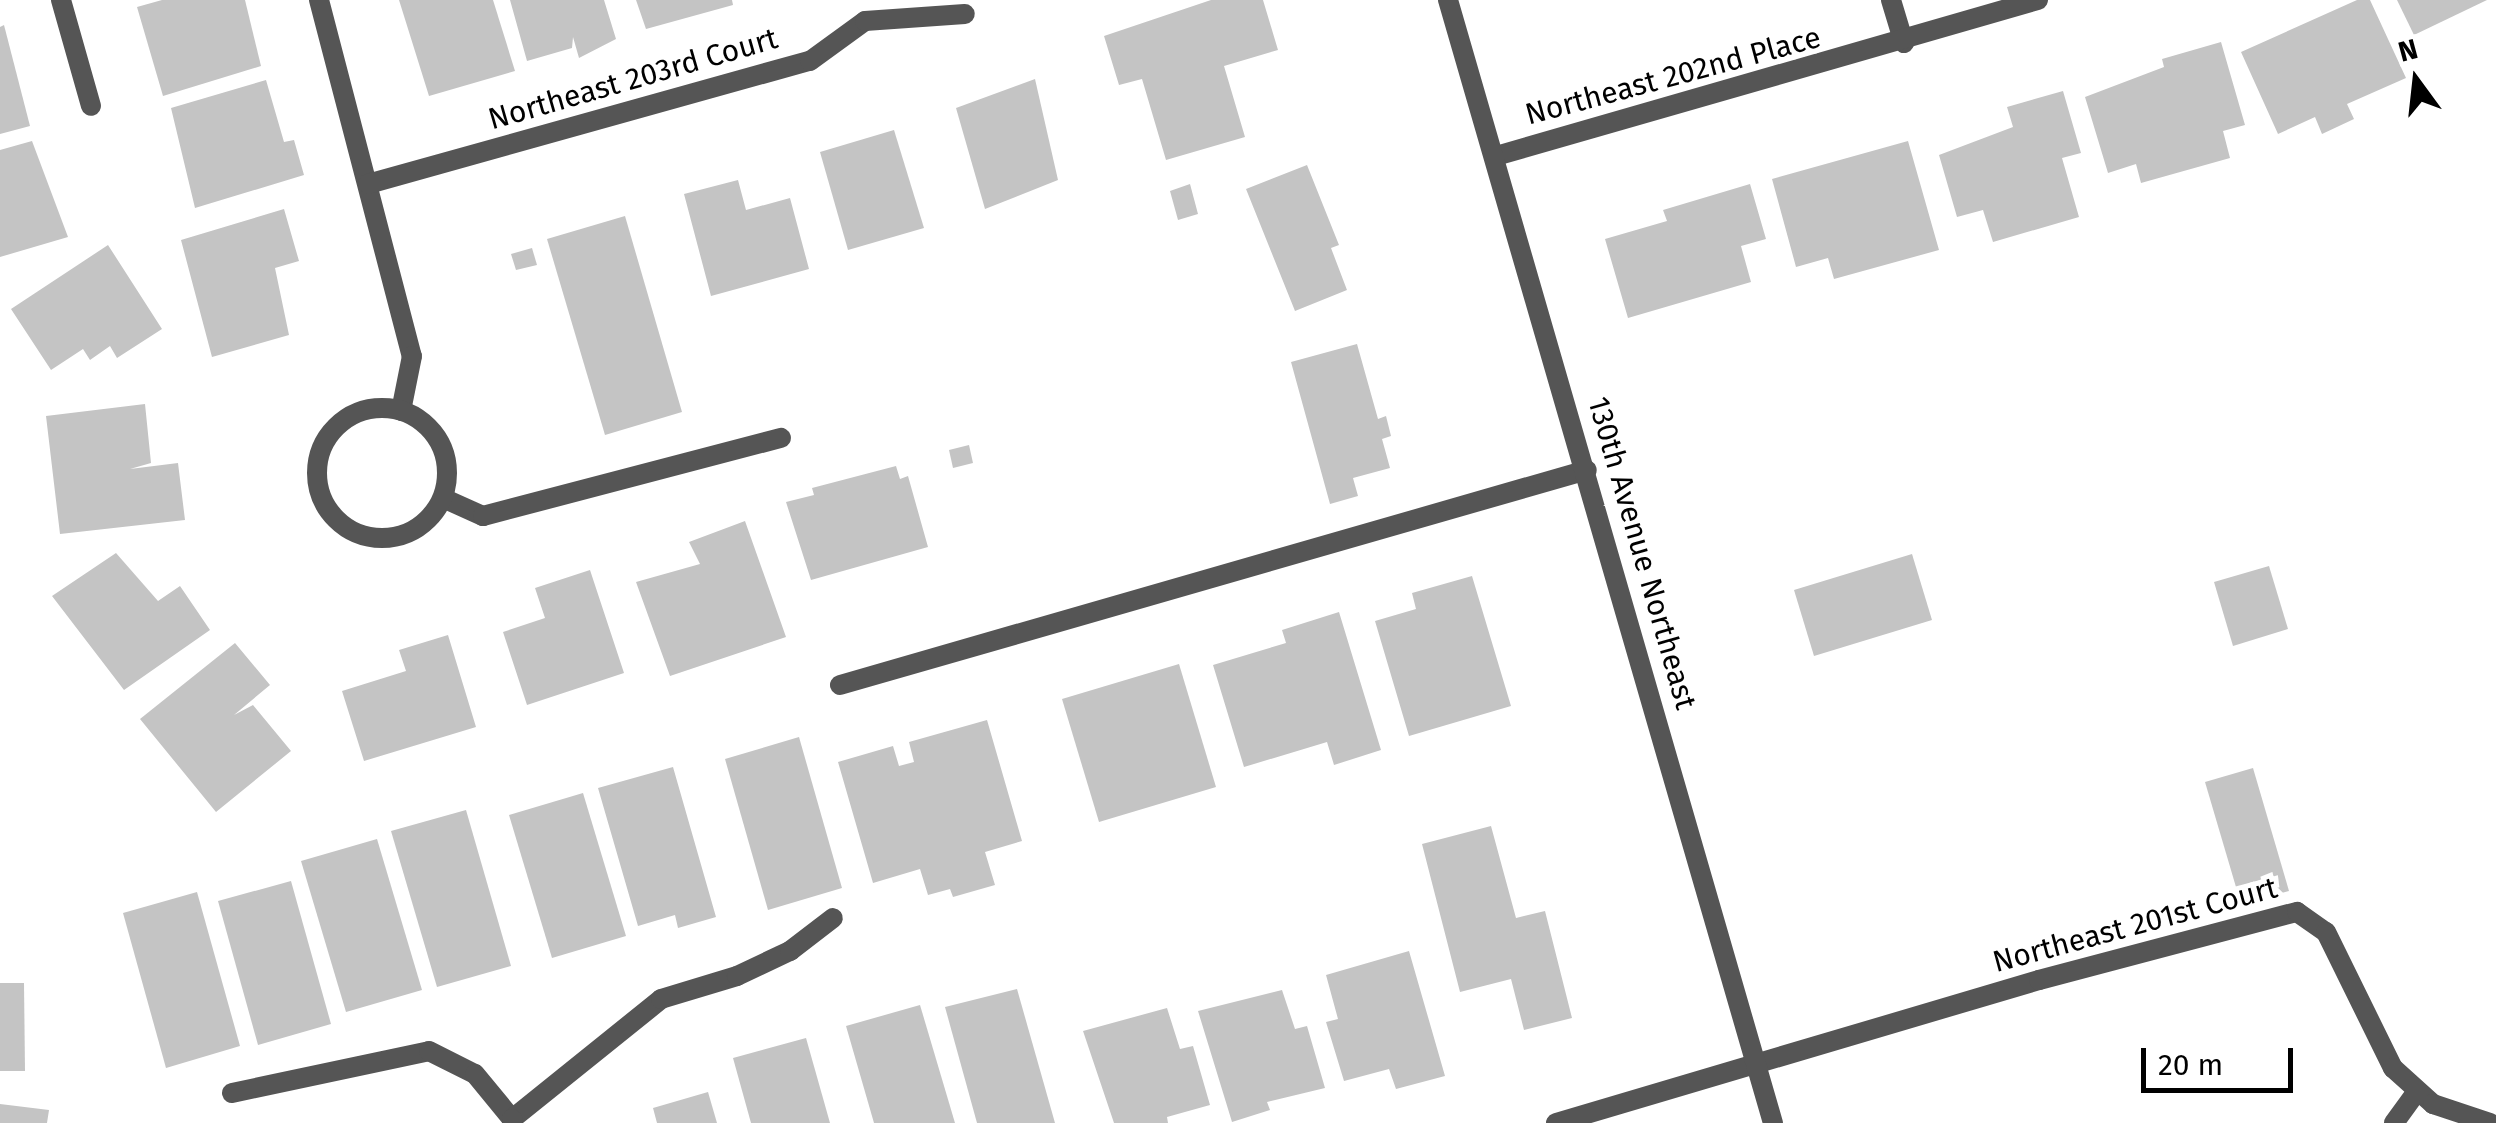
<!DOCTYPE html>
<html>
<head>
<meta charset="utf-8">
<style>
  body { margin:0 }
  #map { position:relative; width:2496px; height:1123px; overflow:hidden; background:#fff; font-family:"Fira Sans",sans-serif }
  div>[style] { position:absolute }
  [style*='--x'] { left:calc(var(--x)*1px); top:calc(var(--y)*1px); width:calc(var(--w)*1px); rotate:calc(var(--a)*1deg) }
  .building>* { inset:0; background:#c4c4c4 }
  .service>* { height:20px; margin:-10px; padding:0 10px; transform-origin:10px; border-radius:10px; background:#555 }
  .minor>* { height:20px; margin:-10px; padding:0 10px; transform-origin:10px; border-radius:10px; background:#555 }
  .minor>.ring { margin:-10px; padding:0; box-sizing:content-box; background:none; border:20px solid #555; border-radius:50% }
  .tertiary>* { height:20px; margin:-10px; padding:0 10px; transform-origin:10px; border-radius:10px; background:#555 }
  span { translate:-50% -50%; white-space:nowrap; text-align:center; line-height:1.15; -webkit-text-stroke:10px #fff; paint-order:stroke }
  .street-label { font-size:30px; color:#000 }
  .north { position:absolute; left:2366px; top:30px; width:100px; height:100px; -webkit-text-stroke:8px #fff; paint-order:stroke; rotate:345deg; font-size:28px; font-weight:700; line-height:40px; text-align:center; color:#000 }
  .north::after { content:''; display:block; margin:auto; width:35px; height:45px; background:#000; clip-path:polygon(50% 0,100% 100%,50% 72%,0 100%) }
  .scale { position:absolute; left:2141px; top:1048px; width:152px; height:45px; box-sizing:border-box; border:5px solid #000; border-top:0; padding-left:12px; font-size:30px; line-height:35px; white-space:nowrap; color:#000; -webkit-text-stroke:8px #fff; paint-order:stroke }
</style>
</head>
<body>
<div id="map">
  <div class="building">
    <div style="clip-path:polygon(162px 0,245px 0,261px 66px,163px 96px,137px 7px)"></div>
    <div style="clip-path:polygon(399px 0,493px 0,515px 71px,429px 96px)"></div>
    <div style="clip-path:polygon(510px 0,604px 0,616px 39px,579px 58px,573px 37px,572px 48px,527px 61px)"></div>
    <div style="clip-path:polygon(636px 0,732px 0,733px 5px,646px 29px)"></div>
    <div style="clip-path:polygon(1211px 0,1263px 0,1278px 50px,1224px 66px,1245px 137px,1166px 160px,1142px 79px,1119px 85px,1104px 36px)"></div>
    <div style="clip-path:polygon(2357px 0,2370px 0,2406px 78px,2347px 104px,2354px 119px,2322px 134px,2315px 117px,2278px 134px,2241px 52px)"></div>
    <div style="clip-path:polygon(2397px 0,2487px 0,2414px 35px)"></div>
    <div style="clip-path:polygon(4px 25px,30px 126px,0 134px,0 27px)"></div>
    <div style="clip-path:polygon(2221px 42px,2245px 125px,2223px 131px,2230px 158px,2141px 183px,2136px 164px,2108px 173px,2085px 97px,2164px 67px,2162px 59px)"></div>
    <div style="clip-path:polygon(1035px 79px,1058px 180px,985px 209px,956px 108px)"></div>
    <div style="clip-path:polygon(266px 80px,284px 142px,294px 140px,304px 175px,195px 208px,171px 108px)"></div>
    <div style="clip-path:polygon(2063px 91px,2081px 153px,2062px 158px,2079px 217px,1993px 242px,1983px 210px,1957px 217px,1939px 155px,2013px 127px,2007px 107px)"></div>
    <div style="clip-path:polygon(894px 130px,924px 228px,848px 250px,820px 152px)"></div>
    <div style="clip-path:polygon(32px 141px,68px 237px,0 257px,0 150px)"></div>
    <div style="clip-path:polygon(1908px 141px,1939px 250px,1834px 279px,1828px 258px,1796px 267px,1772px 179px)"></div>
    <div style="clip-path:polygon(1307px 165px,1339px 245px,1331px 248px,1347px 290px,1295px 311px,1246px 189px)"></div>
    <div style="clip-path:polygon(738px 180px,746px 210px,790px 198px,809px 269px,711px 296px,684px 194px)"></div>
    <div style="clip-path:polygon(1190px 184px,1198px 214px,1178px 220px,1170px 191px)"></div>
    <div style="clip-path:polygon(1750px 184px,1766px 239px,1741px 246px,1751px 282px,1628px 318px,1605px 239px,1667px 221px,1663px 210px)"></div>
    <div style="clip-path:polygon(284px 209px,299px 261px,275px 268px,289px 335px,212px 357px,181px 240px)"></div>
    <div style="clip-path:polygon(625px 216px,682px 412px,605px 435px,547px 239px)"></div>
    <div style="clip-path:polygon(108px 245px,162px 329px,117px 358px,110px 346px,90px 360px,83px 349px,51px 370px,11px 309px)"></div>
    <div style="clip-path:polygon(532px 248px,537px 265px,516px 270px,511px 254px)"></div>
    <div style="clip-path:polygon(1357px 344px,1378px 419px,1386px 416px,1391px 436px,1382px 439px,1390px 468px,1353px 478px,1358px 496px,1330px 504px,1291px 362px)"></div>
    <div style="clip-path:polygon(145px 404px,151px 463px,130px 469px,178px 463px,185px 520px,60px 534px,46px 416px)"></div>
    <div style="clip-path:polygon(969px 445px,973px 463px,953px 468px,949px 450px)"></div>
    <div style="clip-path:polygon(896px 466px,900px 479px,908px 476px,928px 547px,811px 580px,786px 502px,814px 495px,812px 488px)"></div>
    <div style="clip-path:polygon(745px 521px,786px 637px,670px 676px,636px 582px,700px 564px,689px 542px)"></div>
    <div style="clip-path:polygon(116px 553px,158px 601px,180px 586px,210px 630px,124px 690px,52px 596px)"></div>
    <div style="clip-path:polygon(1912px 554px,1932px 620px,1814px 656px,1794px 590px)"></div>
    <div style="clip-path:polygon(2269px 566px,2288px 629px,2233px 646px,2214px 582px)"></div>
    <div style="clip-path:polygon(590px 570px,624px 673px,527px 705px,503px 632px,545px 618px,535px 588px)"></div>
    <div style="clip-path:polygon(1472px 576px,1511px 706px,1409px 736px,1375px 621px,1416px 609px,1412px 593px)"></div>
    <div style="clip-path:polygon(1339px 612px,1381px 750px,1334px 765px,1327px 742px,1244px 767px,1213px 665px,1286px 643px,1282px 630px)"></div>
    <div style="clip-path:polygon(448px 635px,476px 727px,364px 761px,342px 691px,406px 671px,399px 650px)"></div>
    <div style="clip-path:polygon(235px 643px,270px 685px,234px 715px,253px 705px,291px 751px,216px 812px,140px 719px)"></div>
    <div style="clip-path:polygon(1179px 664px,1216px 787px,1099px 822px,1062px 699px)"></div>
    <div style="clip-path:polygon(987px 720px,1022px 841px,985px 852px,995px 885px,953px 897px,950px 889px,928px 895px,920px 869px,873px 883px,838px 762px,893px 746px,899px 766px,914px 762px,909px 742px)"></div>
    <div style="clip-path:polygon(799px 737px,842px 888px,768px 910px,725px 759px)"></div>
    <div style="clip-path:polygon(673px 767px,716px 917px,678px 928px,675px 915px,638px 926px,598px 788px)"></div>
    <div style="clip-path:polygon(2253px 768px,2289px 891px,2241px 904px,2205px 782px)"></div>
    <div style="clip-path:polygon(583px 793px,626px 936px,552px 958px,509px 815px)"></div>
    <div style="clip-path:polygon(466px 810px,511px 966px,437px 987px,391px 831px)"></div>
    <div style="clip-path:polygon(1491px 826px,1516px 918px,1545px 911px,1572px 1018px,1524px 1030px,1511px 979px,1460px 992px,1422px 844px)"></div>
    <div style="clip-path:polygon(377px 839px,422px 990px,346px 1012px,301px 861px)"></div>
    <div style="clip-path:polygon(291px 881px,331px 1024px,258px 1045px,218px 901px)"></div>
    <div style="clip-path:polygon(197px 892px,240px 1046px,166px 1068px,123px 913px)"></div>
    <div style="clip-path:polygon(1409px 951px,1445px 1076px,1396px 1089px,1389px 1069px,1344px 1081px,1326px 1022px,1338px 1019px,1326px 975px)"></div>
    <div style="clip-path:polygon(0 983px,24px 983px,25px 1071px,0 1071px)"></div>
    <div style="clip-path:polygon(1017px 989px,1055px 1123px,977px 1123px,945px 1007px)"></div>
    <div style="clip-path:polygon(1282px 990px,1295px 1029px,1307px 1026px,1325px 1088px,1267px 1102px,1270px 1110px,1232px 1122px,1198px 1011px)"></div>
    <div style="clip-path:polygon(920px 1005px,955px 1123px,874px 1123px,846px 1026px)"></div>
    <div style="clip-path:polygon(1167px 1008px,1180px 1049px,1193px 1046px,1210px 1105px,1167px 1117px,1168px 1123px,1114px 1123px,1083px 1031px)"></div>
    <div style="clip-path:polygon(806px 1038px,830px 1123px,751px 1123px,733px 1058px)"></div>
    <div style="clip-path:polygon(708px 1092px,717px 1123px,657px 1123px,653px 1108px)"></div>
    <div style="clip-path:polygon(0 1104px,49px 1110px,47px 1123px,0 1123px)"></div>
  </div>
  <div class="service">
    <div style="--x:443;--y:498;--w:44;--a:24.2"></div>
    <div style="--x:483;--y:516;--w:308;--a:-14.7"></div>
    <div style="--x:232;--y:1093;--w:201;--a:-12"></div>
    <div style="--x:429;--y:1051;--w:51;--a:26.6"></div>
    <div style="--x:475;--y:1074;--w:58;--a:50.6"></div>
    <div style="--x:512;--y:1119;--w:191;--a:-38.8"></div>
    <div style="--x:661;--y:999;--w:79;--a:-16.8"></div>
    <div style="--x:737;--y:976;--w:59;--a:-25.3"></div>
    <div style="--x:790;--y:951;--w:54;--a:-37.5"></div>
    <div style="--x:2394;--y:1123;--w:39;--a:-54"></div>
  </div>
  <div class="minor">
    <div style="--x:61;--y:0;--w:110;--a:74.2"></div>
    <div style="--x:319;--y:0;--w:368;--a:75.4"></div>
    <div style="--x:412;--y:356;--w:56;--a:101.3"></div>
    <div style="--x:1891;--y:0;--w:45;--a:73.2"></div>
    <div style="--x:1496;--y:156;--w:564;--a:-16.06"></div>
    <div style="--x:368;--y:184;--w:459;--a:-15.6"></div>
    <div style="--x:810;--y:61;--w:68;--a:-36"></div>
    <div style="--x:865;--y:21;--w:100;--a:-4"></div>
    <div class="ring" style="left:317px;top:408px;width:110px;height:110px"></div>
    <div style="--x:840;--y:685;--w:777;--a:-16.06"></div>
    <div style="--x:512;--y:1119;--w:4;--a:76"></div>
    <div style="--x:1556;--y:1123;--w:504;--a:-16.49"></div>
    <div style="--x:2039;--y:980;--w:267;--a:-14.8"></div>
    <div style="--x:2297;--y:912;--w:35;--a:35"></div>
    <div style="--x:2326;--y:932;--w:152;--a:63.8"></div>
    <div style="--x:2393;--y:1068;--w:54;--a:42"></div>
    <div style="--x:2433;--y:1104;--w:60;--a:18.4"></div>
  </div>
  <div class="tertiary">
    <div style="--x:1448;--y:0;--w:1169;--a:73.86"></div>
  </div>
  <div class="street-label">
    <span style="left:1673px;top:76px;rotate:-15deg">Northeast 202nd Place</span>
    <span style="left:633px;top:79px;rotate:-16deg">Northeast 203rd Court</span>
    <span style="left:1642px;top:553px;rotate:74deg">130th Avenue Northeast</span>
    <span style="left:2135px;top:925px;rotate:-15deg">Northeast 201st Court</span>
  </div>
  <div class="north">N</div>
  <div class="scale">20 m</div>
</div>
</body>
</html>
